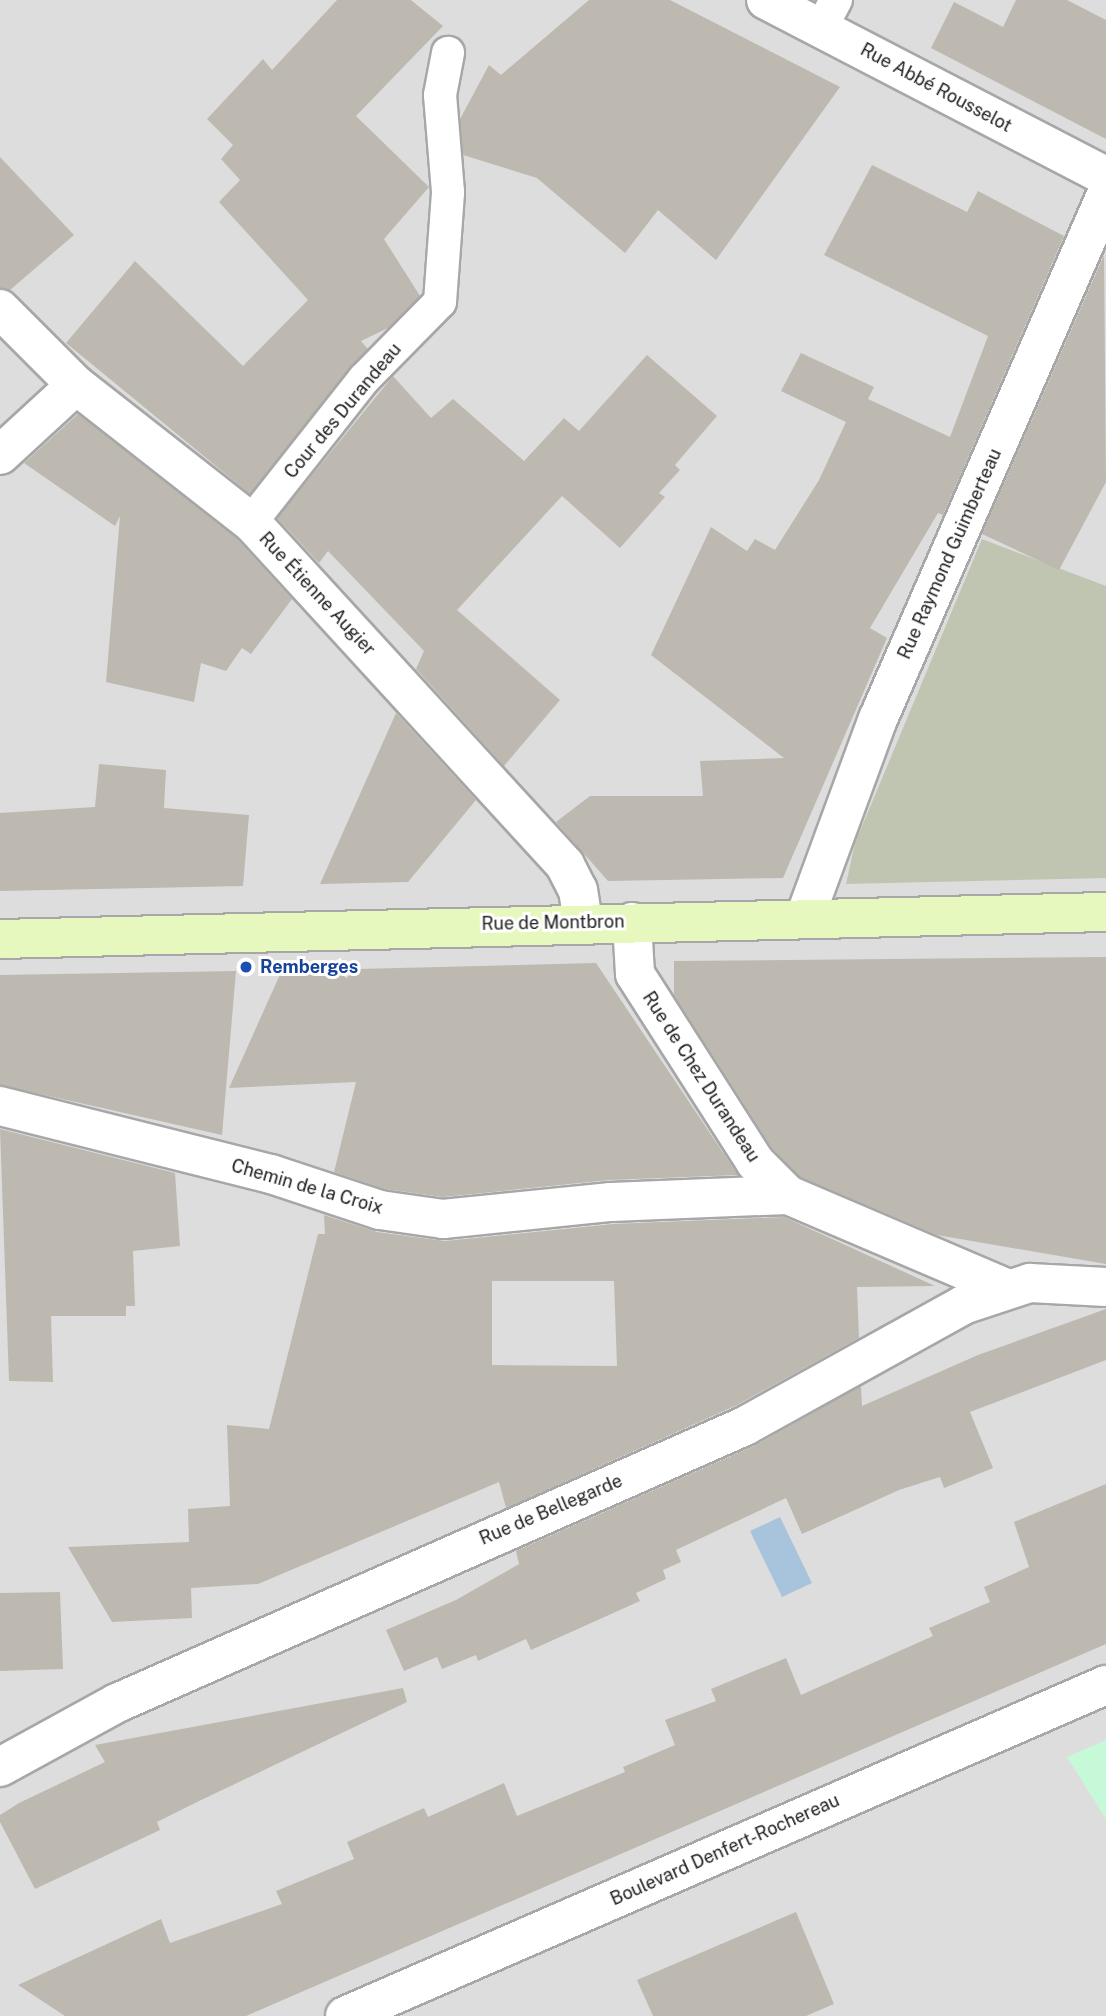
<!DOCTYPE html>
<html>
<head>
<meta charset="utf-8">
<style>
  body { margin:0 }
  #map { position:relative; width:1106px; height:2016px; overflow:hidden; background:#f0f0e7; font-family:"Public Sans",sans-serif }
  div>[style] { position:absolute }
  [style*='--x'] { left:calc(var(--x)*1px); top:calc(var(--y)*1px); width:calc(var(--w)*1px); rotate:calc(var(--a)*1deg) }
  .residential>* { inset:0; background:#dedddd }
  .construction>* { inset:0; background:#c0c5b2 }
  .park>* { inset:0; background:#c6f9d7 }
  .water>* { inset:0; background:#a8c4dd }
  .building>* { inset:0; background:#bdb9b0 }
  .roads { filter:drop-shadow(2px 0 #a7a7a7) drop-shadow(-2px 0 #a7a7a7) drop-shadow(0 2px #a7a7a7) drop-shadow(0 -2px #a7a7a7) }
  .service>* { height:32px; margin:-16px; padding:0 16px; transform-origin:16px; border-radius:16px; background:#fff }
  .minor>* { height:38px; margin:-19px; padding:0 19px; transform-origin:19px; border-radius:19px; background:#fff }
  .secondary>* { height:38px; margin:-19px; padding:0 19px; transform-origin:19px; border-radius:19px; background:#e6f8bd }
  .dots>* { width:19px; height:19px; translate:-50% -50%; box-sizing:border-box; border:4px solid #fff; border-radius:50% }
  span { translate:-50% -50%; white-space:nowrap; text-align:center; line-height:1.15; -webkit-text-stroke:6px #fff; paint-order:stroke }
  .street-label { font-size:18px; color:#202020 }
  .transit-label { font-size:18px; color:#164399; font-weight:700 }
  .left { translate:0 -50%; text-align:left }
</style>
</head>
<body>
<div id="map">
  <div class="residential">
    <div style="clip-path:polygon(0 0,1106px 0,1106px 2016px,0 2016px)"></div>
  </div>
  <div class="construction">
    <div style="clip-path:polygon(982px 539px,1106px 586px,1106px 878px,846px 884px,855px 843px)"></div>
  </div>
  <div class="park">
    <div style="clip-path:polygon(1106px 1740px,1106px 1819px,1067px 1757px)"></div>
  </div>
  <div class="water">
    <div style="clip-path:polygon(780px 1517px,812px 1583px,782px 1597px,750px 1531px)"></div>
  </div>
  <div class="building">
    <div style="clip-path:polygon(337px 0,411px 0,443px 26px,356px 116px,429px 187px,384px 239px,420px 296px,390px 327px,361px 341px,368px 349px,250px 494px,66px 343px,135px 261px,243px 366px,308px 300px,219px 202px,240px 180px,221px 159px,233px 145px,207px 119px,263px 59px,272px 70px)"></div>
    <div style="clip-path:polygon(589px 0,670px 0,840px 87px,716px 260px,658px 210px,625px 253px,537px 178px,463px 155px,460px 119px,489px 65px,501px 75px)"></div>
    <div style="clip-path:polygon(1016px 0,1067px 0,1106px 20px,1106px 139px,931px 48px,954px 2px,1003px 27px)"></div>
    <div style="clip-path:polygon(0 157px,74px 235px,10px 290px,0 288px)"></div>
    <div style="clip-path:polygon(872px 165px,967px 212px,978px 191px,1064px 236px,943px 515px,938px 513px,870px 628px,887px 638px,783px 878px,608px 881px,556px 822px,590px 796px,703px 796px,700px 761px,784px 758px,651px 655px,711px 527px,747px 551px,755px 539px,775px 550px,819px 480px,846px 422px,781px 391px,801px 353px,874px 387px,868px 399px,950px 437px,988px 336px,824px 255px)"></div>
    <div style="clip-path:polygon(1104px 255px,1106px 482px,1059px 570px,982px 534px)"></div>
    <div style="clip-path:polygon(647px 355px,717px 416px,675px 465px,680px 470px,659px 493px,665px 497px,620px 548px,562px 496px,457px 610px,560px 700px,504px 766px,416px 669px,424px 651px,328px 551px,319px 563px,277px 518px,393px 376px,431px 418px,453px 399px,524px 461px,564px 418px,579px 431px)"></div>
    <div style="clip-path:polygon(78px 414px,236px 538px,292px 599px,251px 654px,242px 648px,226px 671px,201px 663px,194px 702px,106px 682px,120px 516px,115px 526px,24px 463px)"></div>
    <div style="clip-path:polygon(396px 713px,476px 800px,408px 882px,320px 884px)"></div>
    <div style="clip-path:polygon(99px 764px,166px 770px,164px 808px,249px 815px,243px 886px,0 891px,0 813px,95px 807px)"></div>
    <div style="clip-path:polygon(1106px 957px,1106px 1264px,937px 1235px,800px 1177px,772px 1148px,674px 995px,674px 961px)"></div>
    <div style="clip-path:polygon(596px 963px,738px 1175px,609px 1180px,443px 1197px,385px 1189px,334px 1172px,356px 1082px,229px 1088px,282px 970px,337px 969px,346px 978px,358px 969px)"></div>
    <div style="clip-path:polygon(236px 971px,222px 1135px,0 1085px,0 975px)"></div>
    <div style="clip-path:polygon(0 1129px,175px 1173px,180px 1246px,133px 1251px,135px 1306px,126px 1306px,126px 1316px,51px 1316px,53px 1382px,9px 1381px)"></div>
    <div style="clip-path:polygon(evenodd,324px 1215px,377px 1232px,445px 1241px,613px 1224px,784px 1217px,935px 1286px,857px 1287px,859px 1338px,735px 1406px,506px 1508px,499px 1482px,258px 1584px,191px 1588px,192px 1618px,112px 1622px,68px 1547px,189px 1542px,188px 1509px,230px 1506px,227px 1425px,269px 1429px,318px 1234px,325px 1234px,324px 1215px,492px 1281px,614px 1281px,617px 1366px,492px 1365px,492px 1281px)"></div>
    <div style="clip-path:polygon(1106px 1309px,1106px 1360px,970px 1412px,993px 1468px,944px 1488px,940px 1477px,899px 1490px,802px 1534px,786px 1498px,676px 1550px,681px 1562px,663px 1570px,666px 1579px,636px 1593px,640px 1601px,531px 1650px,526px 1639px,478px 1661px,476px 1655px,442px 1669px,437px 1657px,404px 1671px,386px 1630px,456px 1600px,519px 1564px,516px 1551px,754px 1446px,861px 1386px,862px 1406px,978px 1355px)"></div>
    <div style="clip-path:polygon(1106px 1484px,1106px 1644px,246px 2016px,65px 2016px,18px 1985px,161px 1919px,170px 1943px,282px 1904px,276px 1891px,354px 1859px,347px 1842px,424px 1808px,428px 1817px,504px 1783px,517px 1816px,625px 1772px,623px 1767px,675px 1745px,665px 1720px,716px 1701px,711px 1689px,786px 1658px,801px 1695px,933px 1636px,929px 1628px,990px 1602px,984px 1587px,1029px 1567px,1014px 1522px)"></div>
    <div style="clip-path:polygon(60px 1592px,63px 1669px,0 1671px,0 1593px)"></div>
    <div style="clip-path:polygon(403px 1688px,407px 1702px,197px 1802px,157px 1822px,160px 1830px,35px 1889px,0 1822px,0 1815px,19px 1803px,105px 1762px,95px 1745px)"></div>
    <div style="clip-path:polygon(796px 1912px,834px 2004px,806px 2016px,653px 2016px,637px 1980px)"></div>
  </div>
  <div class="roads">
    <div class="service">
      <div style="--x:821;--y:28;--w:32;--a:-62"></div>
      <div style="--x:251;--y:522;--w:182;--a:-51.7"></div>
      <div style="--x:364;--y:379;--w:108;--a:-45.4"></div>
      <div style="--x:440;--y:302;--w:110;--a:-85.8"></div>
      <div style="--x:448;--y:192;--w:97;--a:-94.7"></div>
      <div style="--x:440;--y:95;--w:43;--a:-79.2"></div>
    </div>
    <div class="minor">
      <div style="--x:766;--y:0;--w:383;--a:27.4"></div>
      <div style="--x:0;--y:309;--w:107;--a:45"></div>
      <div style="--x:76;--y:385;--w:222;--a:38.1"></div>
      <div style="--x:251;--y:522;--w:465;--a:47.5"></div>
      <div style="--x:565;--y:865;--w:28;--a:63"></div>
      <div style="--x:578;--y:890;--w:31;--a:81"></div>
      <div style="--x:0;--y:455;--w:103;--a:-42.6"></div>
      <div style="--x:805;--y:917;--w:211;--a:-69.8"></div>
      <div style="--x:878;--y:719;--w:571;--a:-66.49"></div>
      <div style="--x:632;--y:922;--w:52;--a:86.7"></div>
      <div style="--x:635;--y:974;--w:223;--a:57.4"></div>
      <div style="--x:755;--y:1162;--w:47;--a:45"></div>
      <div style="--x:788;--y:1195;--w:237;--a:23.1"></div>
      <div style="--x:0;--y:1106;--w:279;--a:14.1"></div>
      <div style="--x:271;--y:1174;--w:115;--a:18.3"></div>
      <div style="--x:380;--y:1210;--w:64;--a:8.1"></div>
      <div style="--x:443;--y:1219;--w:169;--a:-5.8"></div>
      <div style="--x:611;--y:1202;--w:177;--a:-2.3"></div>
      <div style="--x:0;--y:1767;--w:133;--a:-28.7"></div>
      <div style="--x:117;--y:1703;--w:686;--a:-23.8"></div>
      <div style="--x:745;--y:1426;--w:249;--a:-29"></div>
      <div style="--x:963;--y:1305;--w:71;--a:-18.2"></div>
      <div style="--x:1030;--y:1283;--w:76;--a:3"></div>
      <div style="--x:345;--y:2016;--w:830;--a:-23.51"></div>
    </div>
    <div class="secondary">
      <div style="--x:0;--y:939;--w:1106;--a:-1.4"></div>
    </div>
  </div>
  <div class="dots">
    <div style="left:246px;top:967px;background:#1a4fb4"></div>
  </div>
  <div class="street-label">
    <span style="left:936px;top:88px;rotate:28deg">Rue Abbé Rousselot</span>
    <span style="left:343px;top:411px;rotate:-50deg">Cour des Durandeau</span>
    <span style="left:950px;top:554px;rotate:-66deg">Rue Raymond Guimberteau</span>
    <span style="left:317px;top:594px;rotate:47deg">Rue Étienne Augier</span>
    <span style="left:553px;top:923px;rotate:-1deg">Rue de Montbron</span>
    <span style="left:701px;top:1077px;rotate:57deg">Rue de Chez Durandeau</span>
    <span style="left:307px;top:1187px;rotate:16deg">Chemin de la Croix</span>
    <span style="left:551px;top:1510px;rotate:-23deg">Rue de Bellegarde</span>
    <span style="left:725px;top:1850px;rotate:-24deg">Boulevard Denfert-Rochereau</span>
  </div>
  <div class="transit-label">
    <span class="left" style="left:260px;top:967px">Remberges</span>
  </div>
</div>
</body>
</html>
